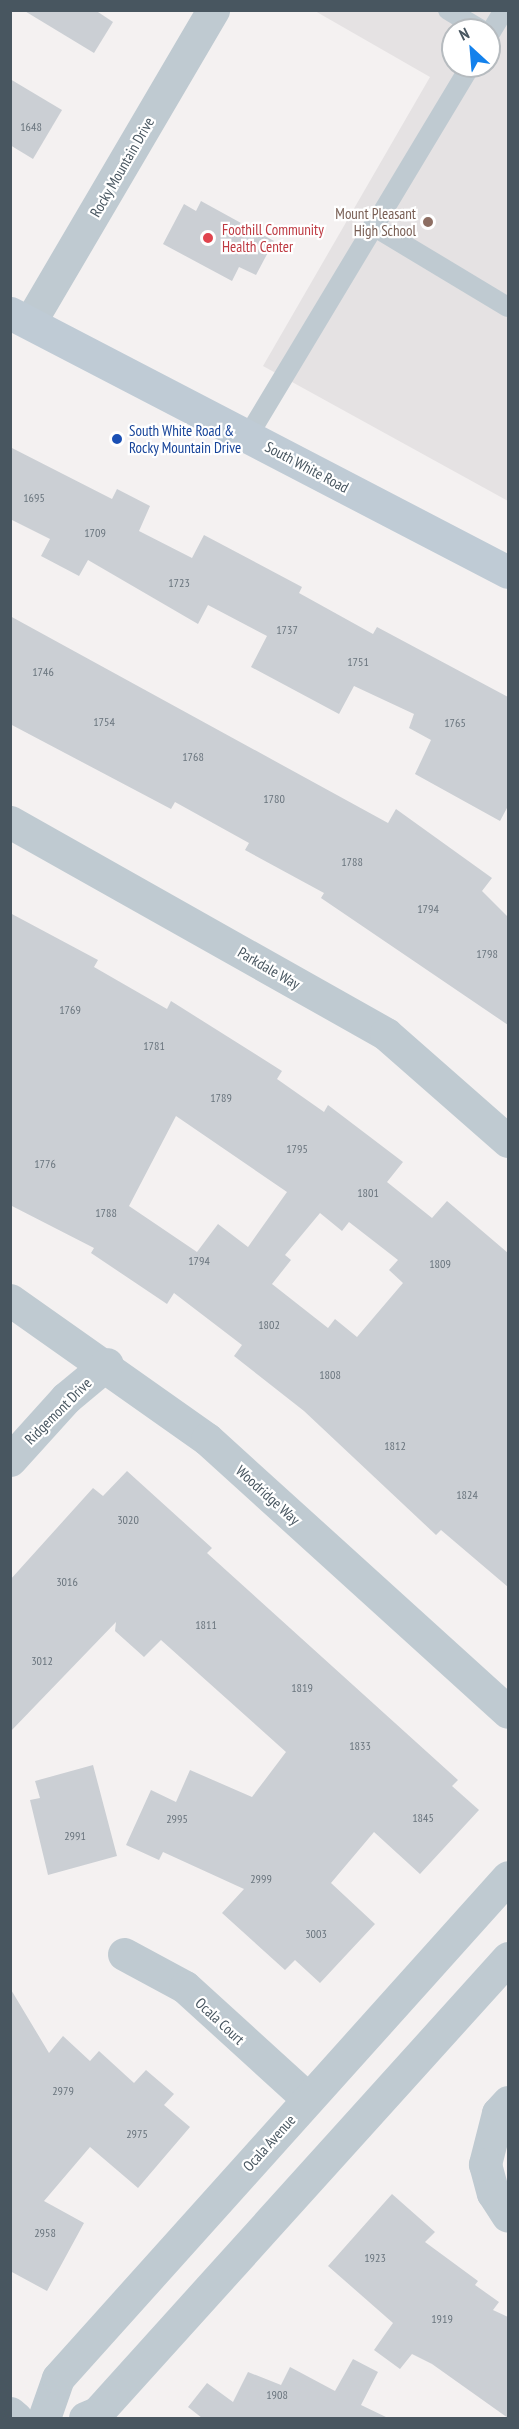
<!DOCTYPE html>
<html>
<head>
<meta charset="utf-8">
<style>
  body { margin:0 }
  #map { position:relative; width:519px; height:2429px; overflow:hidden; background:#f4f1f1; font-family:"PT Sans Narrow",sans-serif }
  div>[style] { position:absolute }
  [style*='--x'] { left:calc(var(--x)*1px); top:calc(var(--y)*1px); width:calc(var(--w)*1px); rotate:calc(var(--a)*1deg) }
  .education>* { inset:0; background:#e5e2e3 }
  .building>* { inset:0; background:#cbcfd4 }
  .service>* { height:20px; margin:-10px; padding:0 10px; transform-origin:10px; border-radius:10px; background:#bfcad1 }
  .minor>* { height:33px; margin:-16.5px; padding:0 16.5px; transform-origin:16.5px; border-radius:16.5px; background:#bfcad1 }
  .tertiary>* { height:33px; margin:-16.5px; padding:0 16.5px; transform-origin:16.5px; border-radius:16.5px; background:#bfcad1 }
  .secondary>* { height:33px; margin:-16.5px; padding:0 16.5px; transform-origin:16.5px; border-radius:16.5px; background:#bfcbd5 }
  .dots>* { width:16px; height:16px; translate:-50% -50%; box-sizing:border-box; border:3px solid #fff; border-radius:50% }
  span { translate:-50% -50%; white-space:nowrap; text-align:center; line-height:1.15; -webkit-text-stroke:4.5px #fff; paint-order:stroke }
  .number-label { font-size:12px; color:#69747d }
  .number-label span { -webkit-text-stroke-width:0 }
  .street-label { font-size:15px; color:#485660 }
  .education-label { font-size:15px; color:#785e54 }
  .right { translate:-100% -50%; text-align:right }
  .health-label { font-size:15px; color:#be3a42 }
  .left { translate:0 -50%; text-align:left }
  .transit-label { font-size:15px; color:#164399 }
  .frame { position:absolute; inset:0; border:12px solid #485660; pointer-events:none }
  .north { position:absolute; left:441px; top:18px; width:60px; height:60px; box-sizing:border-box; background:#fff; border:2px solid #b6bbbf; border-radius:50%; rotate:334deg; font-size:16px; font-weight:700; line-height:24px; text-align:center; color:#485660 }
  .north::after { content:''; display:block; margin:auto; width:21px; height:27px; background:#1381ec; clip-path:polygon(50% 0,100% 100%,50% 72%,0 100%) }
</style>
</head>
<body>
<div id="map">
  <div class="education">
    <div style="clip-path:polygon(evenodd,315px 11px,508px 11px,508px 501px,263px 366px,430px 77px,315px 11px,453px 30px,489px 30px,489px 66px,453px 66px,453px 30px)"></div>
  </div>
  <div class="building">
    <div style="clip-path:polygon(23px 10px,95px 10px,113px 22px,94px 53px)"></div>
    <div style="clip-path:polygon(10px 79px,62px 110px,33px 159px,10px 145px)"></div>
    <div style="clip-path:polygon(201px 201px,274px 241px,256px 275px,239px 267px,232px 281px,163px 244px,184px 204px,196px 211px)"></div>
    <div style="clip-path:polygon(10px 447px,112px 499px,117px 489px,150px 506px,139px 531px,192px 558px,204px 535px,302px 587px,299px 593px,373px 634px,377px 627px,508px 697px,508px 806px,500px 821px,415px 774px,431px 740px,409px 728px,414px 714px,354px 686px,339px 714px,251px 667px,267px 636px,208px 605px,198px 624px,88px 560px,79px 576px,41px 556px,50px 539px,10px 519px)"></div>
    <div style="clip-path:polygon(10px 616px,388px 823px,396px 809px,492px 878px,482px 891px,508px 917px,508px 1025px,321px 898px,324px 893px,245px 850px,249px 843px,175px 802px,171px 809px,10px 724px)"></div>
    <div style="clip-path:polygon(evenodd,10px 913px,98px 960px,94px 967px,167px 1009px,171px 1001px,282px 1071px,277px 1079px,324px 1112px,328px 1105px,403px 1162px,387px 1182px,432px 1218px,447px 1201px,508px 1253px,508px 1587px,441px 1530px,436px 1535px,304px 1411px,234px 1356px,242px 1345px,174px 1293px,167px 1304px,91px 1253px,94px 1248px,10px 1205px,10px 913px,176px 1116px,287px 1192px,248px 1247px,218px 1224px,197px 1252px,129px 1206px,176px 1116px,10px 913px,320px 1213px,342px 1231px,349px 1222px,398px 1260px,389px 1270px,403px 1283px,357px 1337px,335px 1319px,328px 1328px,272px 1284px,291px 1260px,285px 1255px,320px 1213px)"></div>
    <div style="clip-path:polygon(127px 1471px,212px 1548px,207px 1553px,458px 1780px,452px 1786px,479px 1810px,420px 1874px,374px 1832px,331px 1883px,375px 1924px,320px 1983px,295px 1960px,285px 1970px,222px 1913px,244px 1889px,163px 1852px,159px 1860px,126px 1845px,151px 1790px,176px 1802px,190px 1770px,252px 1797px,286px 1752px,161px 1640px,144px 1657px,115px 1631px,116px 1622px,10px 1732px,10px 1580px,93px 1488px,103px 1496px)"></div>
    <div style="clip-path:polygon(93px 1765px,117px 1856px,48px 1875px,30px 1800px,40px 1798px,35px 1781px)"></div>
    <div style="clip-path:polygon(10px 1988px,49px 2053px,63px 2036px,90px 2061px,99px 2051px,134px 2083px,146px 2070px,174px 2094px,164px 2105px,190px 2127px,138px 2188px,90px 2147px,44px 2201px,84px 2223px,47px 2291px,10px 2271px)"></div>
    <div style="clip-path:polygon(392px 2194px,435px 2232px,425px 2242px,478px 2281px,475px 2285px,499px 2302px,493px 2310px,508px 2317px,508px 2418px,432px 2364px,412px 2354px,400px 2369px,374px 2350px,393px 2323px,328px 2266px)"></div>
    <div style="clip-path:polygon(353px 2359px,378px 2372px,361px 2405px,388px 2418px,202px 2418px,188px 2407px,207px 2383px,233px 2402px,248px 2372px,281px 2385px,290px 2367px,335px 2391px)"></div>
  </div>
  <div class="service">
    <div style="--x:448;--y:10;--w:39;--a:31"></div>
    <div style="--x:489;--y:35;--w:29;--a:-59"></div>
    <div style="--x:373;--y:226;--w:157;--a:31"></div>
    <div style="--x:248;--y:436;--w:431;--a:-59"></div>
  </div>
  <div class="minor">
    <div style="--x:30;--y:322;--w:362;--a:-59.6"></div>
    <div style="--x:10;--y:822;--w:432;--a:29.4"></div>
    <div style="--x:386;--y:1034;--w:162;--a:41.3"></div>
    <div style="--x:10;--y:1300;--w:241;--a:35.2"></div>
    <div style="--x:207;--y:1439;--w:406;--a:42.2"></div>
    <div style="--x:10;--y:1460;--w:84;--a:-47.9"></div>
    <div style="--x:66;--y:1398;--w:53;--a:-39.7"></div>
    <div style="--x:124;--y:1954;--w:69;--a:28.4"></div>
    <div style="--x:185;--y:1987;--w:166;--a:42.3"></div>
    <div style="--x:508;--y:2102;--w:15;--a:132"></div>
    <div style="--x:498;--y:2113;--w:53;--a:104.3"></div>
    <div style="--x:485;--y:2164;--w:30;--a:75"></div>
    <div style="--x:493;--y:2193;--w:27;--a:57"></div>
    <div style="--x:10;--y:2413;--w:8;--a:40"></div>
  </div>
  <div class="tertiary">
    <div style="--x:44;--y:2418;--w:42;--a:-70.7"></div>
    <div style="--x:58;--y:2378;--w:673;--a:-48.07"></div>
    <div style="--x:85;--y:2418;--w:13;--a:-23"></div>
    <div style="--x:97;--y:2413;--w:613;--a:-47.91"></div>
  </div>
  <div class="secondary">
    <div style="--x:10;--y:313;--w:561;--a:27.48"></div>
  </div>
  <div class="dots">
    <div style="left:428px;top:222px;background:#8d6e63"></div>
    <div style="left:208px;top:238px;background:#e0444e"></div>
    <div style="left:117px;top:439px;background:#1a4fb4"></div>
  </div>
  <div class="number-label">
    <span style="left:31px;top:127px">1648</span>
    <span style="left:34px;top:498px">1695</span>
    <span style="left:95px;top:533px">1709</span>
    <span style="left:179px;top:583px">1723</span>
    <span style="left:287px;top:630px">1737</span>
    <span style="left:358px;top:662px">1751</span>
    <span style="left:43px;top:672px">1746</span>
    <span style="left:104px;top:722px">1754</span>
    <span style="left:455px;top:723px">1765</span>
    <span style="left:193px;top:757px">1768</span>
    <span style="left:274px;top:799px">1780</span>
    <span style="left:352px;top:862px">1788</span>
    <span style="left:428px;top:909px">1794</span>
    <span style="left:487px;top:954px">1798</span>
    <span style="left:70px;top:1010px">1769</span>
    <span style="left:154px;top:1046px">1781</span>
    <span style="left:221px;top:1098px">1789</span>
    <span style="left:297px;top:1149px">1795</span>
    <span style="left:45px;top:1164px">1776</span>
    <span style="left:368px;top:1193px">1801</span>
    <span style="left:106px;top:1213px">1788</span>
    <span style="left:199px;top:1261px">1794</span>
    <span style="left:440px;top:1264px">1809</span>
    <span style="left:269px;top:1325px">1802</span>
    <span style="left:330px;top:1375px">1808</span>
    <span style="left:395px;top:1446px">1812</span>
    <span style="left:467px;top:1495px">1824</span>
    <span style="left:128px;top:1520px">3020</span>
    <span style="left:67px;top:1582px">3016</span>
    <span style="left:206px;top:1625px">1811</span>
    <span style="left:42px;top:1661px">3012</span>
    <span style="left:302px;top:1688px">1819</span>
    <span style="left:360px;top:1746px">1833</span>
    <span style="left:423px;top:1818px">1845</span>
    <span style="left:177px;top:1819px">2995</span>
    <span style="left:75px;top:1836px">2991</span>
    <span style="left:261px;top:1879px">2999</span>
    <span style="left:316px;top:1934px">3003</span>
    <span style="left:63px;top:2091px">2979</span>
    <span style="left:137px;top:2134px">2975</span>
    <span style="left:45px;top:2233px">2958</span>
    <span style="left:375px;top:2258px">1923</span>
    <span style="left:442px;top:2319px">1919</span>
    <span style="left:277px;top:2395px">1908</span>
  </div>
  <div class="street-label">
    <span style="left:122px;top:167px;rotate:-60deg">Rocky Mountain Drive</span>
    <span style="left:307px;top:467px;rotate:28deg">South White Road</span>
    <span style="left:269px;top:968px;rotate:30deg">Parkdale Way</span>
    <span style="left:58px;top:1411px;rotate:-45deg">Ridgemont Drive</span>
    <span style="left:268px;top:1495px;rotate:42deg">Woodridge Way</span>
    <span style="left:220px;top:2021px;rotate:43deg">Ocala Court</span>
    <span style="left:269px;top:2143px;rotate:-48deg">Ocala Avenue</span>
  </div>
  <div class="education-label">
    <span class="right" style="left:416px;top:222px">Mount Pleasant<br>High School</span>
  </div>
  <div class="health-label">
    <span class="left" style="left:222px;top:238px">Foothill Community<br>Health Center</span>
  </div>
  <div class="transit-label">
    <span class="left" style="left:129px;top:439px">South White Road &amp;<br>Rocky Mountain Drive</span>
  </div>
  <div class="frame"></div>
  <div class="north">N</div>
</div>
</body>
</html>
